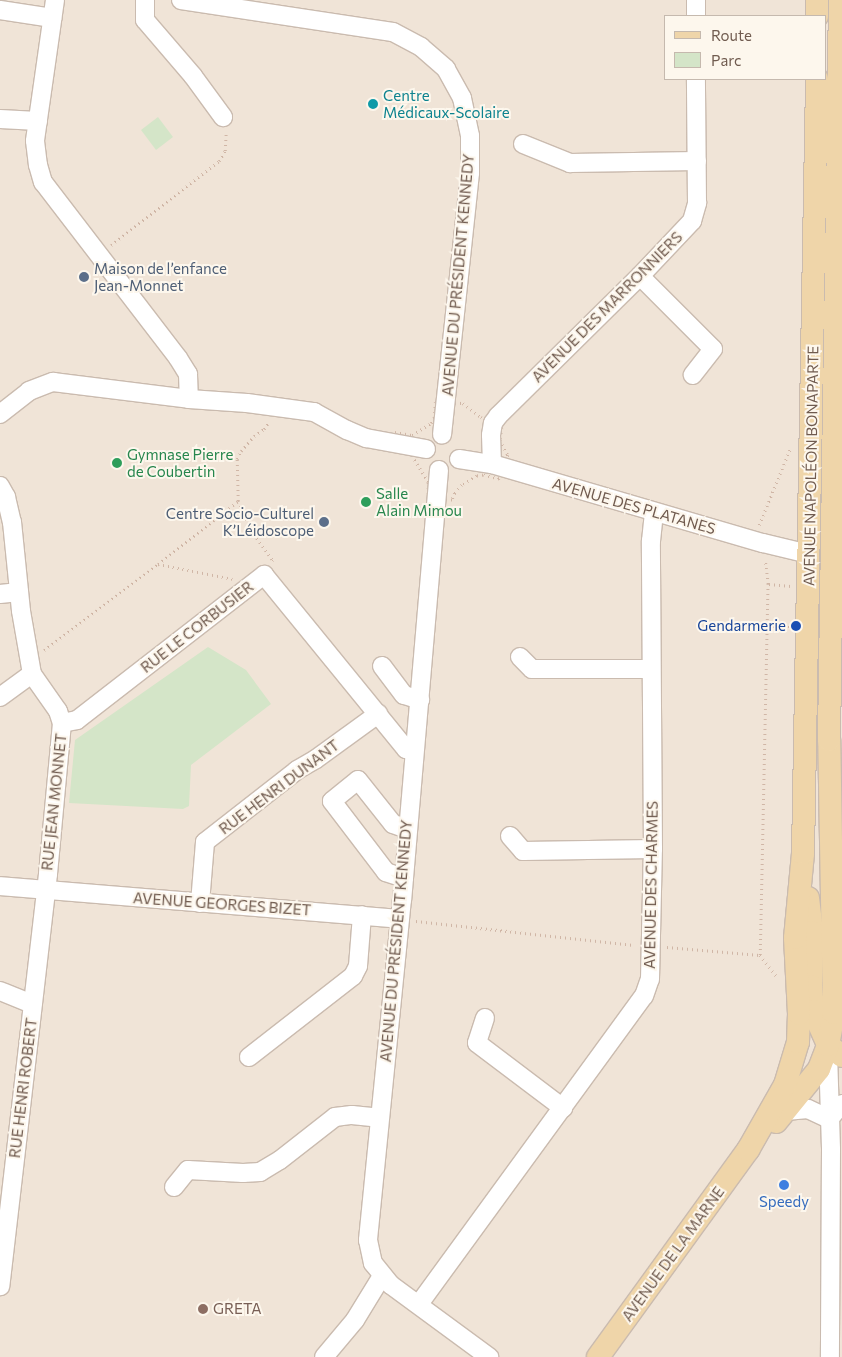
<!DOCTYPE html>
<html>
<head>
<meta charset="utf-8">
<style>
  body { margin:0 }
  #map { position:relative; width:842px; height:1357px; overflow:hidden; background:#f9f2e8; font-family:Commissioner,sans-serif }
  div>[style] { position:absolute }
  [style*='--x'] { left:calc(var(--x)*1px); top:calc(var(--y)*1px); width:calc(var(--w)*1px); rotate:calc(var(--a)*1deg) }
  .residential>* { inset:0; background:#f0e4d7 }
  .green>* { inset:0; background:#d4e5c8 }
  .path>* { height:2.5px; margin-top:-1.25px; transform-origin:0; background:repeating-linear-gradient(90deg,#d0b6a6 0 1px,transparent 0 5px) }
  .roads { filter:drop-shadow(1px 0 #cabbaf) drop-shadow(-1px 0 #cabbaf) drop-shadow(0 1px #cabbaf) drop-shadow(0 -1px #cabbaf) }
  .minor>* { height:18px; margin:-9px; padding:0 9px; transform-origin:9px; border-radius:9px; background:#fff }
  .major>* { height:22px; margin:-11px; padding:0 11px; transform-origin:11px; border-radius:11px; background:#efd5a9 }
  .dots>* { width:14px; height:14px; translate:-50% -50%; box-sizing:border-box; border:2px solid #fdf7ed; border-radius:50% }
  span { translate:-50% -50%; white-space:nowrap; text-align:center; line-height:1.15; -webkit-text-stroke:4px #fdf7ed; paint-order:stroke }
  .culture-label { font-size:15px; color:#0d838f }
  .left { translate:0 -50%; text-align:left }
  .service-label { font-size:15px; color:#4e5e75 }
  .right { translate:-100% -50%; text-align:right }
  .street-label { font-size:15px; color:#705b4f }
  .leisure-label { font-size:15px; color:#27864d }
  .transit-label { font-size:15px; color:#164399 }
  .shop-label { font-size:15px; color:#366cbe }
  .education-label { font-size:15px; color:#785e54 }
  .legend { position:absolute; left:664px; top:15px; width:162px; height:65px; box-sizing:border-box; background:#fdf7ed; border:1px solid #c5b9ae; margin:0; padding:6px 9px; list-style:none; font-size:15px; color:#705b4f }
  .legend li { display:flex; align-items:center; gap:10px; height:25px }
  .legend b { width:25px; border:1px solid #c5b9ae }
</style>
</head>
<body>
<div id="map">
  <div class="residential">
    <div style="clip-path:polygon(evenodd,0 0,842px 0,842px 1357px,0 1357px,0 0,666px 16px,826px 16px,826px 79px,666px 79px,666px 16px)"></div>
  </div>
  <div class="green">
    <div style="clip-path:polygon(158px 117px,173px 137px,156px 150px,141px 130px)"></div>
    <div style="clip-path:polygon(208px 647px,246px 670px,271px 704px,191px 765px,189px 806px,183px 809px,69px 803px,75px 740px)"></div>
  </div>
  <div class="path">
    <div style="--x:111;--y:245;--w:137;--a:-37.9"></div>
    <div style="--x:219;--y:161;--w:12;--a:-59"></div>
    <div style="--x:225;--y:151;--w:19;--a:-87"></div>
    <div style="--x:435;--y:402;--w:28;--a:2"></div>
    <div style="--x:463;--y:403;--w:23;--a:38"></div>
    <div style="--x:481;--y:417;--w:24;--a:28"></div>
    <div style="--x:502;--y:428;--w:12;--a:99"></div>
    <div style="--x:500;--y:440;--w:17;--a:62"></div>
    <div style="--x:508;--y:455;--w:26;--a:111"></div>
    <div style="--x:499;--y:479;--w:16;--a:-166"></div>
    <div style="--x:483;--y:475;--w:6;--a:171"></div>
    <div style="--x:477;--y:476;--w:17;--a:149"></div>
    <div style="--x:462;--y:485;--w:11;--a:131"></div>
    <div style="--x:455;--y:493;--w:8;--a:113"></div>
    <div style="--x:452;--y:500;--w:24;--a:-178"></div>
    <div style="--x:428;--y:499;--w:17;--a:-90"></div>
    <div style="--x:428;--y:482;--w:32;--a:-122"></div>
    <div style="--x:411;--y:455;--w:16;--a:-162"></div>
    <div style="--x:396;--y:450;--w:8;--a:-104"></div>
    <div style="--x:394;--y:442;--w:10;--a:-84"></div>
    <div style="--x:395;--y:432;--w:17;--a:10"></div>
    <div style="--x:412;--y:435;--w:22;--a:-32"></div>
    <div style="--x:431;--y:423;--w:6;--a:-59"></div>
    <div style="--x:434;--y:418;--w:16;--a:-86"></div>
    <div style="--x:238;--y:501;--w:37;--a:64"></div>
    <div style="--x:254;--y:534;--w:32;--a:54"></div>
    <div style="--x:273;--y:560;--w:3;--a:135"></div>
    <div style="--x:759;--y:525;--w:82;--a:-67.8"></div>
    <div style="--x:158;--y:564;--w:102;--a:-38.2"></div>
    <div style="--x:238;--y:501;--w:42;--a:-91.4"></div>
    <div style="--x:237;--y:459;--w:9;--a:-63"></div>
    <div style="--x:241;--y:451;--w:20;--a:-49"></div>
    <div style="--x:254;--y:436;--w:12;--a:-35"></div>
    <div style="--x:264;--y:429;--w:7;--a:-56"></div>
    <div style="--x:769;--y:584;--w:22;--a:5"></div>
    <div style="--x:768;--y:627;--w:21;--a:0"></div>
    <div style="--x:44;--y:650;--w:143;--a:-37"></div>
    <div style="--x:158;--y:564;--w:76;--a:11.3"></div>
    <div style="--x:416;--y:921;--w:219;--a:6.3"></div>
    <div style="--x:667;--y:947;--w:93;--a:4.9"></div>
    <div style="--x:760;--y:955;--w:29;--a:52"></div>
    <div style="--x:760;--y:955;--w:371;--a:-88.8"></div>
    <div style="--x:768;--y:584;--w:24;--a:-97"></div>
  </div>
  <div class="roads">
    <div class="minor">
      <div style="--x:55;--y:0;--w:142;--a:98.1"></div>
      <div style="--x:35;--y:141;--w:24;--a:83"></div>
      <div style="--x:38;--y:165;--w:18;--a:74"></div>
      <div style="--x:43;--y:182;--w:222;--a:52.5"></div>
      <div style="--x:178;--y:358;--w:19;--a:58"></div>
      <div style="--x:188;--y:374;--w:25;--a:88"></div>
      <div style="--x:145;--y:0;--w:20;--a:90"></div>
      <div style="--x:145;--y:20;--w:74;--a:49.4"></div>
      <div style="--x:193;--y:76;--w:51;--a:53.8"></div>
      <div style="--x:181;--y:0;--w:214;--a:8.6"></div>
      <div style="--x:393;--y:32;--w:32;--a:28"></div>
      <div style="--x:421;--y:47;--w:33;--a:41"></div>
      <div style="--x:446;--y:69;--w:33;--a:61"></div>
      <div style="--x:462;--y:98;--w:39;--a:78"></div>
      <div style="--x:470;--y:136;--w:37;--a:90"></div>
      <div style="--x:470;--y:173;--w:263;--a:96.1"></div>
      <div style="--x:696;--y:0;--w:16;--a:90"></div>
      <div style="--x:0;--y:10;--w:53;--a:8.7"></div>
      <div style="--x:0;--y:119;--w:38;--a:3"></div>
      <div style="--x:523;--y:144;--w:51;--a:22"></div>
      <div style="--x:570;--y:163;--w:127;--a:-0.9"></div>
      <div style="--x:640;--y:276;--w:103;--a:45"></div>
      <div style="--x:713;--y:349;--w:33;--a:128"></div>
      <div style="--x:0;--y:414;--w:37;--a:-38"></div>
      <div style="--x:29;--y:391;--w:26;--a:-21"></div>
      <div style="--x:53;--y:382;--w:137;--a:7.1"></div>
      <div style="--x:189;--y:399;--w:58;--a:3.9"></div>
      <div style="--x:247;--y:403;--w:68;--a:7.7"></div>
      <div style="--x:314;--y:412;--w:38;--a:29"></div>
      <div style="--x:347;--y:430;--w:21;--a:23"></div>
      <div style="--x:366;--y:438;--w:61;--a:10.4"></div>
      <div style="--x:459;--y:459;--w:33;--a:9"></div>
      <div style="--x:492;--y:464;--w:282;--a:16.3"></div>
      <div style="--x:763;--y:543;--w:47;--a:13.4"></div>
      <div style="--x:492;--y:464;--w:29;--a:-92"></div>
      <div style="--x:491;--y:435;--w:12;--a:-81"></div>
      <div style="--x:493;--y:423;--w:9;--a:-54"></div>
      <div style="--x:498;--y:416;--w:199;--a:-44.6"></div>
      <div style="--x:640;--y:276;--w:76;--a:-46.6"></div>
      <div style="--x:692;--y:221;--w:19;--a:-74"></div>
      <div style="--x:697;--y:203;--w:124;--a:-90.5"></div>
      <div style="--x:439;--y:470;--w:431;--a:94.9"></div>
      <div style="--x:402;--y:899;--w:343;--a:95.7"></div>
      <div style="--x:368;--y:1240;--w:24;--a:78"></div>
      <div style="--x:373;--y:1263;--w:28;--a:51"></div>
      <div style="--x:391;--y:1285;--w:122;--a:36.3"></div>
      <div style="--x:0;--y:486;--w:13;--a:61"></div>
      <div style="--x:6;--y:497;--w:26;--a:77"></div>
      <div style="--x:12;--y:522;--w:89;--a:84.2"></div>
      <div style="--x:21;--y:611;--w:64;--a:80.1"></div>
      <div style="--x:32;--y:674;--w:45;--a:54.9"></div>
      <div style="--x:58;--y:711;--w:13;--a:72"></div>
      <div style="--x:62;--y:723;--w:152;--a:95.3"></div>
      <div style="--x:48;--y:874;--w:415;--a:96.6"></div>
      <div style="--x:0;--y:594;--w:19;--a:-6"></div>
      <div style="--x:520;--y:657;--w:17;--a:45"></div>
      <div style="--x:532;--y:669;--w:119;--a:0"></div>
      <div style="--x:382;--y:666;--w:36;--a:53"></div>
      <div style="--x:404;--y:695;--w:17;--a:17"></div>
      <div style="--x:0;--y:697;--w:39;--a:-36"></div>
      <div style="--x:62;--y:723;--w:15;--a:-11"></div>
      <div style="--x:77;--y:720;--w:237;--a:-37.8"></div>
      <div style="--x:264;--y:575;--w:225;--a:50.8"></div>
      <div style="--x:406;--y:749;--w:8;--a:14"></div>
      <div style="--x:510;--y:836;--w:20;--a:49"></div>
      <div style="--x:523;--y:851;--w:130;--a:-0.9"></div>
      <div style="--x:404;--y:878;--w:19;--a:-162"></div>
      <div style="--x:386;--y:872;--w:89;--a:-127.3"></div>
      <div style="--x:332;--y:801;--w:33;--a:-39"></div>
      <div style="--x:358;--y:780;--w:56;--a:51.5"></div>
      <div style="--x:393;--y:824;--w:15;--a:20"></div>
      <div style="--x:0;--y:886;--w:401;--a:4.7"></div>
      <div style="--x:200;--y:903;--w:61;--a:-85.3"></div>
      <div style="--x:205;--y:842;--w:117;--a:-38"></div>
      <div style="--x:297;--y:770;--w:22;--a:-30"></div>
      <div style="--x:316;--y:759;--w:77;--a:-36"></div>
      <div style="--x:0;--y:991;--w:35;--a:22"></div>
      <div style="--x:485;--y:1018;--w:26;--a:108"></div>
      <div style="--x:477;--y:1043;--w:108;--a:37.1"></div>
      <div style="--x:828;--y:1053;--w:97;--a:88.2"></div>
      <div style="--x:831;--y:1150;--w:207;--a:90.3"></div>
      <div style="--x:249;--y:1057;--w:132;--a:-37.9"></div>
      <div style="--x:353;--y:976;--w:11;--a:-63"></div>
      <div style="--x:358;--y:966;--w:51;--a:-85.5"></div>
      <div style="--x:786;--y:1111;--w:22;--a:-5"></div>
      <div style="--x:808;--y:1109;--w:23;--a:25"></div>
      <div style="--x:829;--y:1119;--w:20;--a:-49"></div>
      <div style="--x:174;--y:1187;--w:22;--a:-51"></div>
      <div style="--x:188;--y:1170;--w:55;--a:3.1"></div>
      <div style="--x:243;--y:1173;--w:17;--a:-3"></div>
      <div style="--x:260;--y:1172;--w:23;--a:-31"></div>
      <div style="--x:280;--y:1160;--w:70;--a:-38"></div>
      <div style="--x:335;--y:1117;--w:17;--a:-7"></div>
      <div style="--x:352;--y:1115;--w:27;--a:6"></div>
      <div style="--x:419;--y:1304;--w:381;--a:-53.9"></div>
      <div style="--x:644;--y:996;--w:18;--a:-71"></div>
      <div style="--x:650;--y:979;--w:130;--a:-88.7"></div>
      <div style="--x:653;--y:849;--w:308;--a:-90.4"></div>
      <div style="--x:651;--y:541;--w:29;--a:-84"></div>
      <div style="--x:324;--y:1357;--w:48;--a:-50"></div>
      <div style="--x:355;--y:1320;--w:52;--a:-58.5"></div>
    </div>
    <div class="major">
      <div style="--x:817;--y:0;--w:16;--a:90"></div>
      <div style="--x:808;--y:898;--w:34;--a:83"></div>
      <div style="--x:812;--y:932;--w:54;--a:91.1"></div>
      <div style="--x:811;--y:986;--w:25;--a:85"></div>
      <div style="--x:813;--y:1011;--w:37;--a:66"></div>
      <div style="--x:828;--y:1045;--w:18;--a:38"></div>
      <div style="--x:776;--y:1122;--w:68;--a:-50.9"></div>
      <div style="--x:819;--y:1069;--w:26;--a:-69"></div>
      <div style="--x:828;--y:1045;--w:33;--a:-79"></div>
      <div style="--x:834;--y:1013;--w:273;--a:-91"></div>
      <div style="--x:829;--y:740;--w:740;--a:-89.15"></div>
      <div style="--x:598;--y:1357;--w:256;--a:-54.1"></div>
      <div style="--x:748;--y:1150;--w:75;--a:-60.4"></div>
      <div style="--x:785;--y:1085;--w:45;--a:-73.2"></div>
      <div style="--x:798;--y:1042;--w:28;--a:-88"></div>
      <div style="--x:799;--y:1014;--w:76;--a:-93"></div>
      <div style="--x:795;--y:938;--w:85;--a:-84.6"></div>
      <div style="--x:803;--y:853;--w:774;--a:-88.96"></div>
    </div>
  </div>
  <div class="dots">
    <div style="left:373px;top:104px;background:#0f9aa8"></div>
    <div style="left:84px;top:277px;background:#5c6f8a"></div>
    <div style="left:117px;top:463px;background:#2e9e5b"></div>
    <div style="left:366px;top:502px;background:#2e9e5b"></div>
    <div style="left:324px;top:522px;background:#5c6f8a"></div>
    <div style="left:796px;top:626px;background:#1a4fb4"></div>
    <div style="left:784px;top:1185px;background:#3f7fe0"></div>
    <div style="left:203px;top:1309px;background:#8d6e63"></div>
  </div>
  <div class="culture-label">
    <span class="left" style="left:383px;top:104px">Centre<br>Médicaux-Scolaire</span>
  </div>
  <div class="service-label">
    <span class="left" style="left:94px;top:277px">Maison de l’enfance<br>Jean-Monnet</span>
    <span class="right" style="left:314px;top:522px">Centre Socio-Culturel<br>K’Léidoscope</span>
  </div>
  <div class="street-label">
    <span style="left:458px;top:275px;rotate:-85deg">AVENUE DU PRÉSIDENT KENNEDY</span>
    <span style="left:607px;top:307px;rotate:-45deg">AVENUE DES MARRONNIERS</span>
    <span style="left:811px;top:466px;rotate:-89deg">AVENUE NAPOLÉON BONAPARTE</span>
    <span style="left:634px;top:506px;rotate:16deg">AVENUE DES PLATANES</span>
    <span style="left:197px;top:627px;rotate:-38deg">RUE LE CORBUSIER</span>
    <span style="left:279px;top:787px;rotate:-37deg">RUE HENRI DUNANT</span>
    <span style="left:54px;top:802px;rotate:-84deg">RUE JEAN MONNET</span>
    <span style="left:651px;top:885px;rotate:-89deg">AVENUE DES CHARMES</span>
    <span style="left:222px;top:904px;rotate:4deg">AVENUE GEORGES BIZET</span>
    <span style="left:396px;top:941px;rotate:-85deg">AVENUE DU PRÉSIDENT KENNEDY</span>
    <span style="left:23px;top:1088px;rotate:-83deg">RUE HENRI ROBERT</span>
    <span style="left:673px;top:1254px;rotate:-54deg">AVENUE DE LA MARNE</span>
  </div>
  <div class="leisure-label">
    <span class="left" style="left:127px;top:463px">Gymnase Pierre<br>de Coubertin</span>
    <span class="left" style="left:376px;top:502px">Salle<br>Alain Mimou</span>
  </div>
  <div class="transit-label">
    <span class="right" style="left:786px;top:626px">Gendarmerie</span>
  </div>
  <div class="shop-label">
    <span style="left:784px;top:1202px">Speedy</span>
  </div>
  <div class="education-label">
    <span class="left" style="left:213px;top:1309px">GRETA</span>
  </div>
  <ul class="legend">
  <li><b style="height:6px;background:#efd5a9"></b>Route</li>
  <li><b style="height:14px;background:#d4e5c8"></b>Parc</li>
  </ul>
</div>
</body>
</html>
